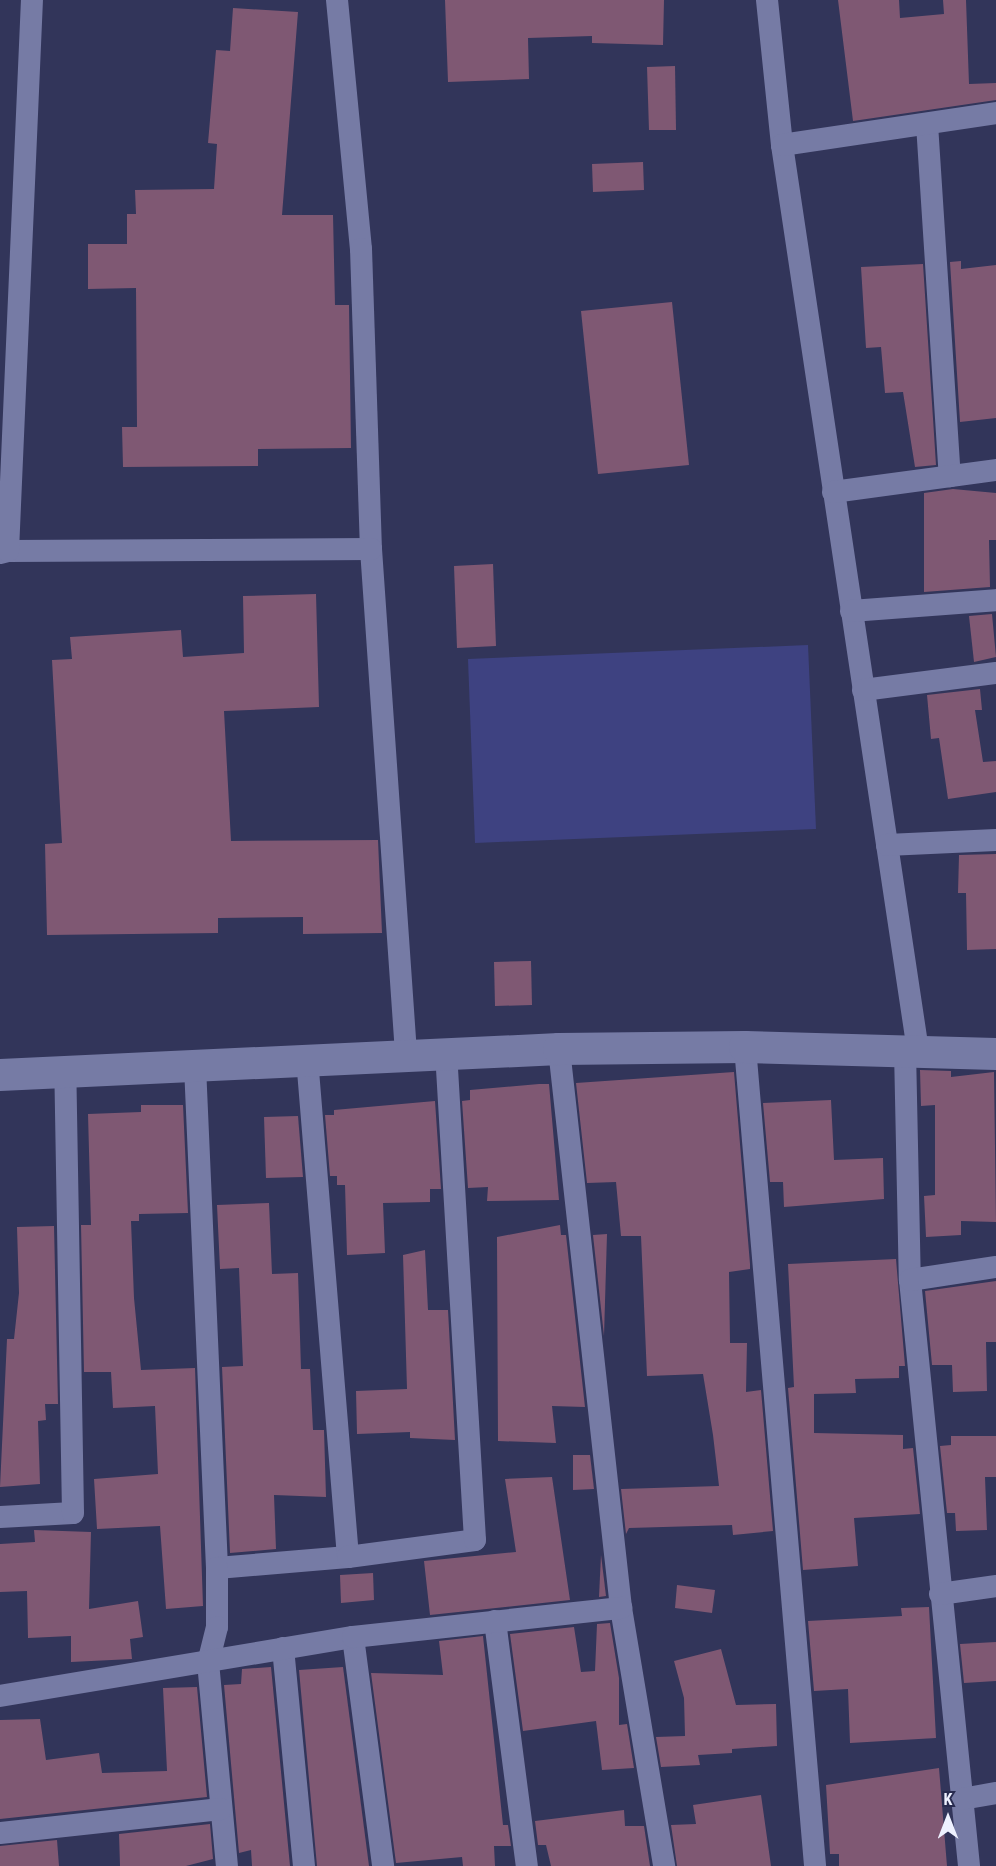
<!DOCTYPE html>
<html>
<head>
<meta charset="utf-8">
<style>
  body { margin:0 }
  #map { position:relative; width:996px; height:1866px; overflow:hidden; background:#32355a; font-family:"Roboto Condensed",sans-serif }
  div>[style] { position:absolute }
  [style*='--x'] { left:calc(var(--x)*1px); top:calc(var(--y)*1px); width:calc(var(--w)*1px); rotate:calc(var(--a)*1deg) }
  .green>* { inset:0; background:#3e4281 }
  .building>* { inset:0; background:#7f5873 }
  .minor>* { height:22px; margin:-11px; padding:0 11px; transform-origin:11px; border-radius:11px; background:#767ba5 }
  .secondary>* { height:32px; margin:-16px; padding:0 16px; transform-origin:16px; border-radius:16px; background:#767ba5 }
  span { translate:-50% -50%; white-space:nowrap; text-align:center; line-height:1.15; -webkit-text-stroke:5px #282b4f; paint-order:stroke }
  .north { position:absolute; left:918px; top:1788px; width:60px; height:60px; -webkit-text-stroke:4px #282b4f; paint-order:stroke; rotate:0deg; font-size:16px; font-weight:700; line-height:24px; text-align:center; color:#eef1ff }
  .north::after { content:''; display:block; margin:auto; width:21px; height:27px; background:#eef1ff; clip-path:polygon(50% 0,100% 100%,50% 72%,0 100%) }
</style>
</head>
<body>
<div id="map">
  <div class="green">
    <div style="clip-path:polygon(808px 645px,816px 829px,475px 843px,468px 659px)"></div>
  </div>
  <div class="building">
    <div style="clip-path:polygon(445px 0,664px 0,663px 45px,592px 43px,592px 36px,528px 38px,529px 79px,448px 82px)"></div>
    <div style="clip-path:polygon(838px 0,899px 0,900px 18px,944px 14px,943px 0,966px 0,969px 84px,996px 83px,996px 100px,853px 121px)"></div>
    <div style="clip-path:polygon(233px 8px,298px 12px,282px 215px,333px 215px,335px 305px,349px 305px,351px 448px,258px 449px,258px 466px,123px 467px,122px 427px,137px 427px,136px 288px,88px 289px,88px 244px,127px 244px,127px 214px,136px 214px,135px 190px,214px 189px,217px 144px,208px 143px,216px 50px,230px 51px)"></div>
    <div style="clip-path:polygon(675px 66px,676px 130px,649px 130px,647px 67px)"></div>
    <div style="clip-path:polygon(643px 162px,644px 190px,593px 192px,592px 164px)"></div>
    <div style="clip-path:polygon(961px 261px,961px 269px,996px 265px,996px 418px,960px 422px,950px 262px)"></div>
    <div style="clip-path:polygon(923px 264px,936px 465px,915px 467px,903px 392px,885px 393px,881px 347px,866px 348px,861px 267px)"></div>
    <div style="clip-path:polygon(672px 302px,689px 465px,598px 474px,581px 311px)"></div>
    <div style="clip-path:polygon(953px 489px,996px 493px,996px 540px,989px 540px,990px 587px,924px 592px,924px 493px)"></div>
    <div style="clip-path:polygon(493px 564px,496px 646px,457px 648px,454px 566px)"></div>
    <div style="clip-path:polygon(316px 594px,319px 707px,224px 711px,231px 841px,378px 840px,382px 933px,303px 934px,303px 917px,218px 918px,218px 933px,47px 935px,45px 844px,62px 843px,52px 660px,72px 659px,70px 637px,181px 630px,183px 657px,244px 653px,243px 596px)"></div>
    <div style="clip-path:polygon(992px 614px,996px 657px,974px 662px,969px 616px)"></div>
    <div style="clip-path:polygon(980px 689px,982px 710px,975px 710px,983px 762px,996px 761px,996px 792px,948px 799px,939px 738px,931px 739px,927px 695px)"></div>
    <div style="clip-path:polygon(996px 854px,996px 949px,967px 950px,966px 893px,958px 893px,959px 855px)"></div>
    <div style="clip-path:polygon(531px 961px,532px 1005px,495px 1006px,494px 962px)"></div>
    <div style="clip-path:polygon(920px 1070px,951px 1071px,951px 1077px,994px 1072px,996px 1222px,961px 1221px,961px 1235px,926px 1237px,924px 1196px,935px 1195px,935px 1105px,921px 1106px)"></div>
    <div style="clip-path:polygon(734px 1072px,750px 1264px,750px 1269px,729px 1272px,730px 1343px,747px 1343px,746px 1392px,761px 1390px,773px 1531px,733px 1535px,732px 1525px,629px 1528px,626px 1534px,621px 1489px,719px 1486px,713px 1435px,703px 1374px,647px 1376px,641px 1236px,621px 1236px,616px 1182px,587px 1183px,576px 1083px)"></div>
    <div style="clip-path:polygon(539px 1084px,549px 1084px,559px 1200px,487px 1201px,488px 1187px,468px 1188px,462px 1101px,470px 1100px,470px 1090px)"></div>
    <div style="clip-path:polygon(831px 1100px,834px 1160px,883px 1158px,884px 1199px,784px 1207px,783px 1182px,770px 1182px,763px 1103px)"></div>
    <div style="clip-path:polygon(435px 1101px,441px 1189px,430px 1189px,430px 1202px,383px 1203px,385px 1253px,347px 1255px,345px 1185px,337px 1185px,337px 1176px,330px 1176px,325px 1115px,334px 1115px,334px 1110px)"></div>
    <div style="clip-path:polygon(141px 1105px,183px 1105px,188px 1213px,139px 1214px,139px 1221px,131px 1221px,134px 1298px,141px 1370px,195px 1368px,203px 1606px,166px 1609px,160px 1526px,97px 1529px,94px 1479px,158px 1474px,155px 1406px,113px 1408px,111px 1372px,84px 1372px,81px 1225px,91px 1225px,88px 1114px,141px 1112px)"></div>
    <div style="clip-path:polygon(298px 1116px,303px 1177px,266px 1178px,264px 1117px)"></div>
    <div style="clip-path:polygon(269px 1203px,272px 1274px,298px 1273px,301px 1369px,310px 1369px,313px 1430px,324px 1430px,326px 1497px,274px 1495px,276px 1549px,230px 1553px,222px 1367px,243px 1366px,239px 1268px,220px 1269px,217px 1205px)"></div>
    <div style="clip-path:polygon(560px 1225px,561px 1235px,566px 1235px,585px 1407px,552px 1406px,556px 1443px,498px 1441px,497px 1237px)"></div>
    <div style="clip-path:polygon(54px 1226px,58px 1404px,45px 1404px,46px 1420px,38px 1421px,40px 1484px,0 1487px,7px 1339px,14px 1339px,19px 1293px,17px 1227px)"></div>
    <div style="clip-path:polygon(607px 1234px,604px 1336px,593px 1235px)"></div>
    <div style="clip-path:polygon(425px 1250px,428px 1310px,448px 1310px,455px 1440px,410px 1438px,410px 1432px,357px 1434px,356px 1391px,407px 1389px,403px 1255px)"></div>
    <div style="clip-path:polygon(896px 1259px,905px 1366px,899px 1366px,899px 1378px,855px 1379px,856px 1393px,814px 1394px,814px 1433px,903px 1435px,903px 1449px,913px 1448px,920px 1514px,854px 1518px,858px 1566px,803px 1570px,788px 1388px,794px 1387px,788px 1264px)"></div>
    <div style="clip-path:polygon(996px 1281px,996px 1342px,986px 1342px,987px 1391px,953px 1392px,952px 1365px,932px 1365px,925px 1291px)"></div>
    <div style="clip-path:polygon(951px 1436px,996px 1436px,996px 1477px,985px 1477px,987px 1530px,956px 1531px,955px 1513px,947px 1513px,940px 1446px,951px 1445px)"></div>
    <div style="clip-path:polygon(573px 1455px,590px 1455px,594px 1489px,573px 1490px)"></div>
    <div style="clip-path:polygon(552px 1477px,570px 1600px,430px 1615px,424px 1561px,516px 1552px,505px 1479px)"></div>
    <div style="clip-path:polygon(34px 1530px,91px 1532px,89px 1609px,138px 1601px,143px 1637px,130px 1639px,132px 1659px,71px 1662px,71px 1636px,28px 1638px,27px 1591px,0 1592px,0 1544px,35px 1542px)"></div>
    <div style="clip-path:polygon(601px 1555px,606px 1596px,599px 1597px)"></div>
    <div style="clip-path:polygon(373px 1573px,374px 1600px,341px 1603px,340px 1575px)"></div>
    <div style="clip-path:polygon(677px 1585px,715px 1590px,712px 1613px,675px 1608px)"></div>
    <div style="clip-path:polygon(929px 1607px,936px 1738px,850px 1743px,848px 1689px,814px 1691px,808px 1621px,902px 1616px,901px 1608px)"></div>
    <div style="clip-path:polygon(610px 1623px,619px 1678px,619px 1725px,627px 1724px,634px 1768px,602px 1770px,596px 1721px,523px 1731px,510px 1634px,574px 1627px,581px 1672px,595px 1671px,597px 1624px)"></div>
    <div style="clip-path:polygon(483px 1636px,503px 1825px,508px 1825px,511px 1846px,494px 1846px,495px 1866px,463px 1866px,462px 1857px,396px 1863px,371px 1673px,443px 1675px,439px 1641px)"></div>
    <div style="clip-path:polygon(996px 1642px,996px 1681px,964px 1683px,960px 1644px)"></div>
    <div style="clip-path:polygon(721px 1649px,736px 1705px,776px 1704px,777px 1746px,732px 1749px,732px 1753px,698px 1755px,700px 1765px,661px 1767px,656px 1737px,685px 1736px,684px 1698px,674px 1661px)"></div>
    <div style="clip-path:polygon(271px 1667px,290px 1866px,252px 1866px,251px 1850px,239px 1853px,224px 1685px,241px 1684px,242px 1669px)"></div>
    <div style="clip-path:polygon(343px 1667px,369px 1866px,317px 1866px,299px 1670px)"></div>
    <div style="clip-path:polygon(197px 1687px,207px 1797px,0 1819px,0 1720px,40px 1719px,46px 1760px,99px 1753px,102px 1773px,167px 1771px,163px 1688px)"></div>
    <div style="clip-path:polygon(939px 1768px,947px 1866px,839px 1866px,839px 1854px,830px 1854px,826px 1785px)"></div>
    <div style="clip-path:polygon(761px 1795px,771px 1866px,677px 1866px,671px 1825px,696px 1824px,693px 1805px)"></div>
    <div style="clip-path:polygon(624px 1810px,625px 1826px,644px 1826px,650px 1866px,551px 1866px,546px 1845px,538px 1845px,535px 1821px)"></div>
    <div style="clip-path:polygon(210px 1824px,213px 1859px,186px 1866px,120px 1866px,119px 1834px)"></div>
    <div style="clip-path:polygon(57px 1840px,59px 1866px,0 1866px,0 1846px)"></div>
  </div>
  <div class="minor">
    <div style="--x:337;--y:0;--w:250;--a:84.5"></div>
    <div style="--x:361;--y:249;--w:300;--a:88.1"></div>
    <div style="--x:371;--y:549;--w:505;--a:86.03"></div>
    <div style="--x:767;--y:0;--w:146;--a:84.1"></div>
    <div style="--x:782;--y:145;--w:916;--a:81.46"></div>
    <div style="--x:927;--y:124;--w:353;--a:86.3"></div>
    <div style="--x:782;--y:145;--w:216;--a:-8.5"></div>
    <div style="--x:833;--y:492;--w:164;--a:-7.7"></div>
    <div style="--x:8;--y:551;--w:363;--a:-0.3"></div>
    <div style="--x:0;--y:553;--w:8;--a:-14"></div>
    <div style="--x:8;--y:551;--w:552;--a:-87.51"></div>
    <div style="--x:851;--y:611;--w:145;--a:-4.3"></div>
    <div style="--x:863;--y:690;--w:134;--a:-7.3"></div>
    <div style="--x:887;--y:845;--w:109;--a:-2.6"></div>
    <div style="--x:745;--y:1047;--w:822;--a:85.11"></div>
    <div style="--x:559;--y:1049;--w:562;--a:83.67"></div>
    <div style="--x:621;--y:1608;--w:262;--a:80.5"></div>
    <div style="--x:905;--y:1050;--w:230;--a:88.8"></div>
    <div style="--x:910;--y:1280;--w:589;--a:84.25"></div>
    <div style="--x:195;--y:1066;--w:502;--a:87.49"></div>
    <div style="--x:217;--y:1568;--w:131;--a:-4.8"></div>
    <div style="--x:348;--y:1557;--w:501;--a:-94.7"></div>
    <div style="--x:910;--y:1280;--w:87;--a:-8.6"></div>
    <div style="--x:0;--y:1517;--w:73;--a:-3.1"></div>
    <div style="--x:73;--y:1513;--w:440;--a:-91"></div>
    <div style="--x:348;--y:1557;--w:128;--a:-7.6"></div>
    <div style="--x:475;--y:1540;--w:489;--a:-93.4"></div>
    <div style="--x:217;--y:1568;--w:59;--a:90"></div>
    <div style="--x:217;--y:1627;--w:36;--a:104"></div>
    <div style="--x:208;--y:1662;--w:205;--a:84.7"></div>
    <div style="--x:940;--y:1594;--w:57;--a:-8.1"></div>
    <div style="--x:495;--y:1621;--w:247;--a:82.6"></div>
    <div style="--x:353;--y:1637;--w:231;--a:82.5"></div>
    <div style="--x:283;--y:1648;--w:219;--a:84.5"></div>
    <div style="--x:0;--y:1696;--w:358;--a:-9.5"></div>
    <div style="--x:353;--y:1637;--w:270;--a:-6.2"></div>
    <div style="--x:962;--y:1799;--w:35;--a:-10"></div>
    <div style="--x:0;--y:1833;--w:222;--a:-6.2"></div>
  </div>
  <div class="secondary">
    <div style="--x:0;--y:1075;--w:560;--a:-2.66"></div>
    <div style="--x:559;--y:1049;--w:186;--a:-0.6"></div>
    <div style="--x:745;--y:1047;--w:251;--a:1.6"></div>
  </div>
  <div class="north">K</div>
</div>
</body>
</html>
